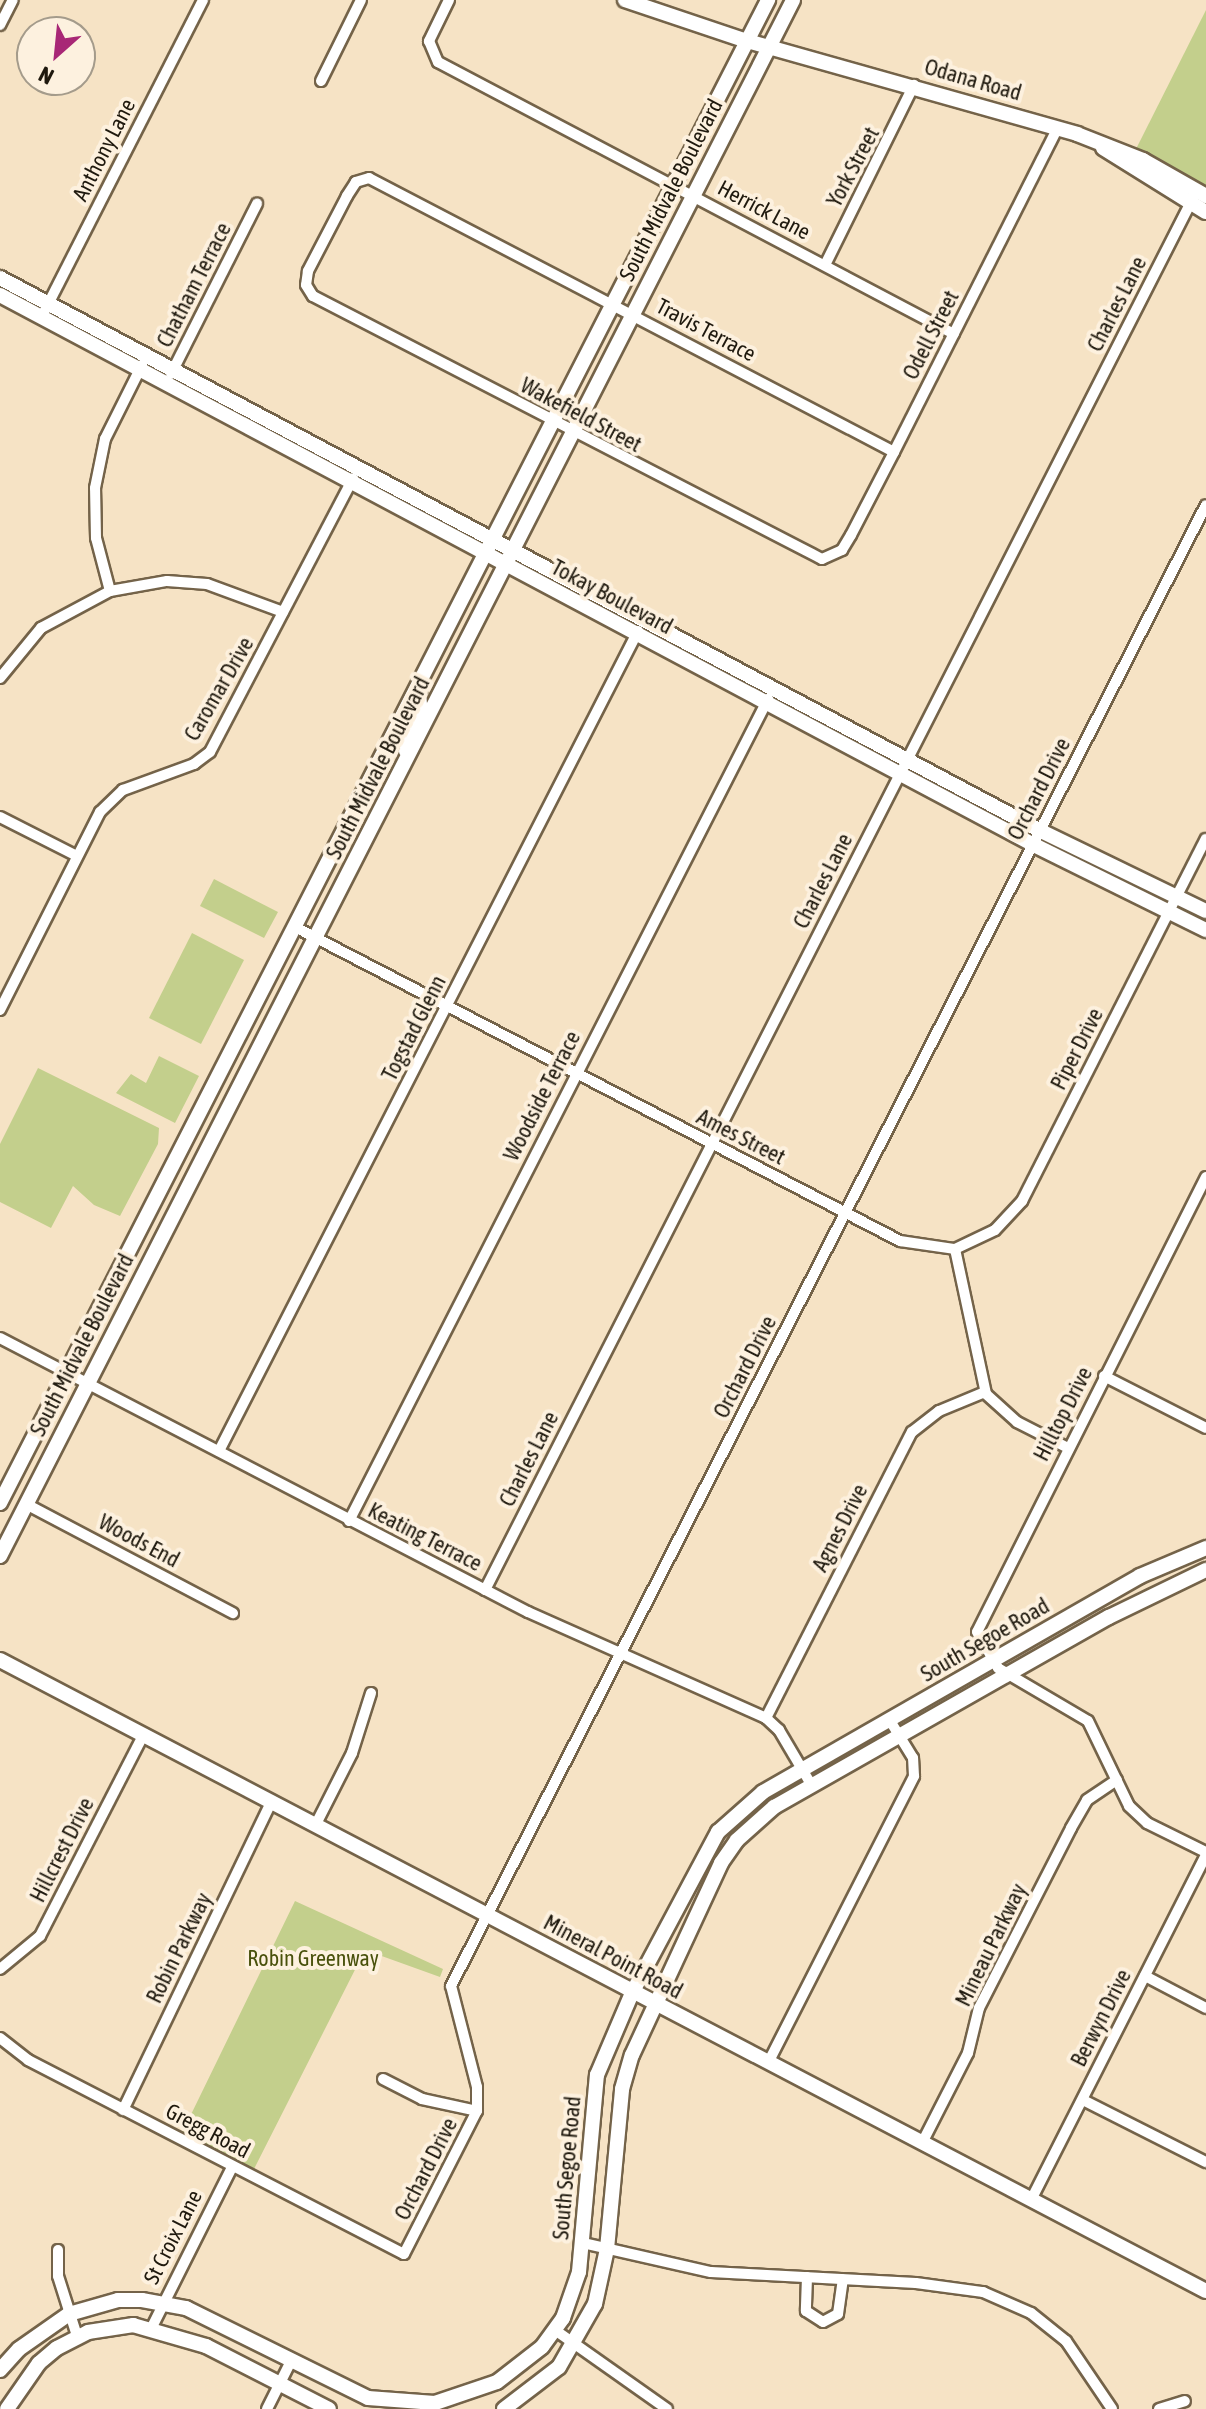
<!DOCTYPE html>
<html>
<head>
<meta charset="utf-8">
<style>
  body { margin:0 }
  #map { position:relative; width:1206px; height:2409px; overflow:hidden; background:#f6e3c5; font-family:"Asap Condensed",sans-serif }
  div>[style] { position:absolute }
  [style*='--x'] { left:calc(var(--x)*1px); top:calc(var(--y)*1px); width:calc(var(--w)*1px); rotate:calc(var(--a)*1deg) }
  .green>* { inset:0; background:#c3cf8c }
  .roads { filter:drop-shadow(2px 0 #746349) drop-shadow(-2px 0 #746349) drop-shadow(0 2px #746349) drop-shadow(0 -2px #746349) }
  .minor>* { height:10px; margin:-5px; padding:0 5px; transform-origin:5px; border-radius:5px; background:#fff }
  .tertiary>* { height:14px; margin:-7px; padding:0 7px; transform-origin:7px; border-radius:7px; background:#fff }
  .secondary>* { height:14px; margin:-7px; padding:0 7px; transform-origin:7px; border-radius:7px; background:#fff }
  span { translate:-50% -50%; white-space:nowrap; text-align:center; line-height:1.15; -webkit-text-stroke:8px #fdf1df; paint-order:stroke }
  .street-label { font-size:22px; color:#1f190e }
  .park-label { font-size:22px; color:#49510c }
  .north { position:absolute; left:16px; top:16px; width:80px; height:80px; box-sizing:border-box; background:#fdf1df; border:2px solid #a49b8b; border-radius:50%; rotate:207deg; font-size:22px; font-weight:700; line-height:32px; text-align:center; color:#1f190e }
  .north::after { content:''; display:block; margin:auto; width:28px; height:36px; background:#a82776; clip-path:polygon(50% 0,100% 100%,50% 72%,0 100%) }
</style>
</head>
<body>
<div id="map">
  <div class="green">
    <div style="clip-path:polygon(1206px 10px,1206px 190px,1136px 149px)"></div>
    <div style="clip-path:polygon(214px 879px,278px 912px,264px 938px,200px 906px)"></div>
    <div style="clip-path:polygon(192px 933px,244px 960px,201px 1044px,149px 1018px)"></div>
    <div style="clip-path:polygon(159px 1056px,199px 1076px,175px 1123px,116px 1093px,131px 1074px,146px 1083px)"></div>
    <div style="clip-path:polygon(38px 1068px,159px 1128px,158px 1144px,120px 1216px,94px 1205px,73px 1186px,51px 1228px,0 1202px,0 1144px)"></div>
    <div style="clip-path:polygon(295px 1901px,443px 1969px,440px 1977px,365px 1950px,253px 2171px,182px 2133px)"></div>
  </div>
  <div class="roads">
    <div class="minor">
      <div style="--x:449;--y:0;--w:46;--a:116"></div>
      <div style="--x:429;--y:41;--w:23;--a:67"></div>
      <div style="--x:438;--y:62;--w:583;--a:27.8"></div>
      <div style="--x:0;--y:25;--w:28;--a:-63"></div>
      <div style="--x:321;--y:81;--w:90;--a:-63.7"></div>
      <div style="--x:825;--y:265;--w:201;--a:-63.7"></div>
      <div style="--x:41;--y:318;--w:357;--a:-63"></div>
      <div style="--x:171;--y:374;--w:191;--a:-63.2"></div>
      <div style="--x:894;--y:452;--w:592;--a:-152.44"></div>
      <div style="--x:369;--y:178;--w:14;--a:163"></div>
      <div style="--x:356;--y:182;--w:17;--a:123"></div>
      <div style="--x:347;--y:196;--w:85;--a:117.5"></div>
      <div style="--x:308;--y:271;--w:14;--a:98"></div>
      <div style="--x:306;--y:285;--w:13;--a:58"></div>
      <div style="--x:313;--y:296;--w:573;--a:27.33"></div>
      <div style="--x:822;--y:559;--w:22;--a:-24"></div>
      <div style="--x:842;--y:550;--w:17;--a:-59"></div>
      <div style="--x:851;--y:535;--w:93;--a:-62.6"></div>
      <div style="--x:894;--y:452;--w:363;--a:-63.2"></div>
      <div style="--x:110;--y:591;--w:55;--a:-104.8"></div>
      <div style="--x:96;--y:538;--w:50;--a:-91.1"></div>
      <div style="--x:95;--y:488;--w:50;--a:-78.5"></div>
      <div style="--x:105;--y:439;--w:83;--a:-63.4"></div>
      <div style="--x:0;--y:678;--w:65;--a:-50.6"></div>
      <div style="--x:41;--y:628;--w:78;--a:-28.2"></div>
      <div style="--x:110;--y:591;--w:58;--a:-10"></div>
      <div style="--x:167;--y:581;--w:40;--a:4.3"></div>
      <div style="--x:207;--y:584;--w:81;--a:20.2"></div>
      <div style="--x:0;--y:817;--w:86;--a:26.9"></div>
      <div style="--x:295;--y:927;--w:682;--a:27.43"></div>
      <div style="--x:900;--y:1241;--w:56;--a:8.3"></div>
      <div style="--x:955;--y:1249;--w:148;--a:77.9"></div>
      <div style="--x:986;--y:1394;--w:42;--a:42.1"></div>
      <div style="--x:1017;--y:1422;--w:57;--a:27"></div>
      <div style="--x:0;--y:1010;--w:222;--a:-63.2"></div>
      <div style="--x:100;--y:812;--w:32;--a:-44"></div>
      <div style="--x:123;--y:790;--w:76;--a:-20.1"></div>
      <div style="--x:194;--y:764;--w:20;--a:-37"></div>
      <div style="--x:210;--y:752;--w:309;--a:-62.4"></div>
      <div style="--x:1206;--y:1177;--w:509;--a:116.72"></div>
      <div style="--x:977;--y:1632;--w:42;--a:59.7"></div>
      <div style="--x:998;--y:1668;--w:104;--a:30.5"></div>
      <div style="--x:1088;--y:1721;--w:94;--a:64.2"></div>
      <div style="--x:1129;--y:1806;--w:25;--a:43"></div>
      <div style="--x:1147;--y:1823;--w:66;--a:26.2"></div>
      <div style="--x:955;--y:1249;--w:44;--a:-25.4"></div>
      <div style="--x:995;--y:1230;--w:40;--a:-47"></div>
      <div style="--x:1022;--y:1201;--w:406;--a:-63.1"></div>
      <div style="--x:0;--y:1338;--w:595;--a:27.43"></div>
      <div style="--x:528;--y:1612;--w:261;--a:24"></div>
      <div style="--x:766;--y:1718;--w:18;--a:43"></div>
      <div style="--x:779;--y:1730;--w:65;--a:59.5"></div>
      <div style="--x:1104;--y:1376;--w:114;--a:27"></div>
      <div style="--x:219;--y:1451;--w:921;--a:-62.93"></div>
      <div style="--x:26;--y:1504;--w:234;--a:27.8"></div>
      <div style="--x:349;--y:1521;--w:923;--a:-62.99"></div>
      <div style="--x:485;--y:1590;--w:1562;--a:-63.04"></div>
      <div style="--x:766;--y:1718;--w:321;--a:-63"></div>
      <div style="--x:912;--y:1432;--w:34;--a:-38"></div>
      <div style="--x:939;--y:1411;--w:50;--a:-22.4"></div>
      <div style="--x:315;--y:1826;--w:82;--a:-63.1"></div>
      <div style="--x:352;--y:1753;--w:63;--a:-72.4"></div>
      <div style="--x:0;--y:1969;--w:52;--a:-39.5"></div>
      <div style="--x:40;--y:1936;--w:225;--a:-62.8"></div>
      <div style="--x:1145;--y:1976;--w:69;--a:27.7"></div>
      <div style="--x:0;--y:2038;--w:36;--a:38"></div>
      <div style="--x:28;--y:2060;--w:423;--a:27.3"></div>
      <div style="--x:404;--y:2254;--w:161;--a:-63"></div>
      <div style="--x:477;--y:2111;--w:24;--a:-90"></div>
      <div style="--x:477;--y:2087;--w:104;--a:-104.4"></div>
      <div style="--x:451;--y:1986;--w:1662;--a:-62.99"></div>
      <div style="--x:768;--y:2063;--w:322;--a:-63"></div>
      <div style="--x:914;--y:1776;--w:18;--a:-93"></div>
      <div style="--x:913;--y:1758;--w:46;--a:-121.6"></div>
      <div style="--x:383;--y:2079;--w:44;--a:27.1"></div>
      <div style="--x:422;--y:2099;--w:56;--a:12.3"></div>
      <div style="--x:1083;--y:2100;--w:138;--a:26.8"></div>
      <div style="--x:123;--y:2110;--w:341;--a:-64.3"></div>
      <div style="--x:922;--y:2143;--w:101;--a:-62.9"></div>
      <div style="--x:968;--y:2053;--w:46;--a:-76.3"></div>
      <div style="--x:979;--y:2008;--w:202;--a:-62.9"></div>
      <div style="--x:1071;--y:1828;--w:32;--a:-60"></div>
      <div style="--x:1087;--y:1800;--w:36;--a:-34"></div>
      <div style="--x:1031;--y:2200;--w:387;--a:-63.1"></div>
      <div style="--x:583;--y:2243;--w:131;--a:12.8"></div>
      <div style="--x:711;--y:2272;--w:205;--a:3.1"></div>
      <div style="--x:916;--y:2283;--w:68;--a:7.7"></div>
      <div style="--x:983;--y:2292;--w:52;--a:23.6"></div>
      <div style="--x:1031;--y:2313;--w:45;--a:38.7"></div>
      <div style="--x:1066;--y:2341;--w:82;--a:55.9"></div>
      <div style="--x:58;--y:2250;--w:26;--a:90"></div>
      <div style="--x:58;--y:2276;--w:63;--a:72.4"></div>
      <div style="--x:807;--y:2277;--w:34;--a:92"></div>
      <div style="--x:806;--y:2311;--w:20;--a:33"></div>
      <div style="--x:823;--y:2322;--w:17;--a:-28"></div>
      <div style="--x:838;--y:2314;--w:35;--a:-82"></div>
      <div style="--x:152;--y:2327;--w:179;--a:-63.4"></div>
      <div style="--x:555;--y:2330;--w:137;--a:35.2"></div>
      <div style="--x:267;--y:2409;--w:54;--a:-63.4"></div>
      <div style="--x:1159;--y:2409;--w:27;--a:-17"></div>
    </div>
    <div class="tertiary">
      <div style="--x:625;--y:0;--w:129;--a:18.6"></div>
      <div style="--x:747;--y:41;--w:343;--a:15.7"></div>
      <div style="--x:1077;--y:134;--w:71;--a:21.5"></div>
      <div style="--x:1143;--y:160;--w:73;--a:29.7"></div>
      <div style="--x:1103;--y:148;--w:121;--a:31.9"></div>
      <div style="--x:0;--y:278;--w:1179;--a:27.98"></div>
      <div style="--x:1041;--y:831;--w:183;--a:25.9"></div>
      <div style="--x:0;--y:295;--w:1171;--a:28.01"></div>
      <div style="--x:1034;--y:845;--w:192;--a:26.3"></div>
      <div style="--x:0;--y:2370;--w:28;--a:-48"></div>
      <div style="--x:19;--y:2349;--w:61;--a:-35"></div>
      <div style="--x:69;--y:2314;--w:51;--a:-15.9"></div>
      <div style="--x:118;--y:2300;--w:24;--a:0"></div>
      <div style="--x:142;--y:2300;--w:45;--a:10.3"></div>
      <div style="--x:186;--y:2308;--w:203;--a:26.3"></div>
      <div style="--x:368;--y:2398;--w:67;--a:4.3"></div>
      <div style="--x:435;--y:2403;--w:65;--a:-18.7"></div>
      <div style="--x:497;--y:2382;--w:57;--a:-37.9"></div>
      <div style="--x:542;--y:2347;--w:36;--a:-54"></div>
      <div style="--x:563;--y:2318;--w:49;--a:-70.8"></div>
      <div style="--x:579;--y:2272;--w:198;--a:-84.8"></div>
      <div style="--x:597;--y:2075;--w:89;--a:-66.9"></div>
      <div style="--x:632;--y:1993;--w:183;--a:-61.9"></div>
      <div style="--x:718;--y:1832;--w:60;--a:-41.6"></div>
      <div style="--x:763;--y:1792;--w:434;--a:-29.8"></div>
      <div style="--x:1140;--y:1576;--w:72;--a:-23"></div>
      <div style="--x:7;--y:2409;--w:56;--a:-55.2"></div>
      <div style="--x:39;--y:2363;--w:23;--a:-40"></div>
      <div style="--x:57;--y:2348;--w:35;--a:-27"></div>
      <div style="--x:88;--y:2332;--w:46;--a:-8.8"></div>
      <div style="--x:133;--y:2325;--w:76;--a:16"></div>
      <div style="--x:206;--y:2346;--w:138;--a:27.1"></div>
      <div style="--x:504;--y:2409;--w:69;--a:-37.4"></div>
      <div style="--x:559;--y:2367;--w:73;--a:-60.3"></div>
      <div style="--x:595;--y:2304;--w:56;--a:-77.7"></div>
      <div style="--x:607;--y:2249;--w:161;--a:-84.6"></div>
      <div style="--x:622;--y:2089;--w:35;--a:-74"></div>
      <div style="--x:632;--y:2055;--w:212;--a:-65.1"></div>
      <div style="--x:721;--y:1863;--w:28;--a:-55"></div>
      <div style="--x:737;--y:1840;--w:50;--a:-41.7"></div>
      <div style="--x:774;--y:1807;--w:385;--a:-29.6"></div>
      <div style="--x:1109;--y:1617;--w:108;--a:-25.9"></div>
    </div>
    <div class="secondary">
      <div style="--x:406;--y:751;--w:48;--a:-73.1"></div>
      <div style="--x:420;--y:705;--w:14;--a:-94"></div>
      <div style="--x:0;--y:1503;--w:1688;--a:-62.93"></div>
      <div style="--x:0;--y:1556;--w:1746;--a:-62.99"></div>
      <div style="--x:0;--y:1660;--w:1361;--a:27.62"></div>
    </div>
  </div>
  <div class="street-label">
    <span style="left:973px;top:80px;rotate:16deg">Odana Road</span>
    <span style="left:104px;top:150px;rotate:-63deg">Anthony Lane</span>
    <span style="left:853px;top:167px;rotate:-62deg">York Street</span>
    <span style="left:671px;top:190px;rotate:-63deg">South Midvale Boulevard</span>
    <span style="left:764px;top:210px;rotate:28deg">Herrick Lane</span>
    <span style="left:194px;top:285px;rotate:-63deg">Chatham Terrace</span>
    <span style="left:1117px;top:304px;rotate:-63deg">Charles Lane</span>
    <span style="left:706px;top:330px;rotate:28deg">Travis Terrace</span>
    <span style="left:931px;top:335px;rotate:-63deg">Odell Street</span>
    <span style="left:581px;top:415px;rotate:28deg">Wakefield Street</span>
    <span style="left:612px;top:597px;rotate:28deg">Tokay Boulevard</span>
    <span style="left:219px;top:689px;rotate:-60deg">Caromar Drive</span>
    <span style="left:378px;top:768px;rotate:-63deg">South Midvale Boulevard</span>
    <span style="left:1039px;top:789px;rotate:-63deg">Orchard Drive</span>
    <span style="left:823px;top:881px;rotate:-63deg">Charles Lane</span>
    <span style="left:414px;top:1028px;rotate:-63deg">Togstad Glenn</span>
    <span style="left:1077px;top:1049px;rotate:-63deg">Piper Drive</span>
    <span style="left:542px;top:1096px;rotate:-63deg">Woodside Terrace</span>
    <span style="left:741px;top:1137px;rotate:27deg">Ames Street</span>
    <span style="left:82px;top:1345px;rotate:-63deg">South Midvale Boulevard</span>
    <span style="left:745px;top:1367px;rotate:-63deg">Orchard Drive</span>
    <span style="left:1063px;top:1414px;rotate:-63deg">Hilltop Drive</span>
    <span style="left:529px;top:1459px;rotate:-63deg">Charles Lane</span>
    <span style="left:840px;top:1528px;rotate:-63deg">Agnes Drive</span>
    <span style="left:425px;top:1537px;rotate:27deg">Keating Terrace</span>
    <span style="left:139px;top:1541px;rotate:28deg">Woods End</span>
    <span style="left:985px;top:1640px;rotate:-30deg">South Segoe Road</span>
    <span style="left:62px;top:1850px;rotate:-63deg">Hillcrest Drive</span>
    <span style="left:991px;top:1945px;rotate:-64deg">Mineau Parkway</span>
    <span style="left:179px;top:1948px;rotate:-64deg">Robin Parkway</span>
    <span style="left:613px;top:1957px;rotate:28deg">Mineral Point Road</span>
    <span style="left:1101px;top:2018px;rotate:-63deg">Berwyn Drive</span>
    <span style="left:208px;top:2131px;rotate:28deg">Gregg Road</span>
    <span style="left:567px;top:2168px;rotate:-85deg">South Segoe Road</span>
    <span style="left:426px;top:2169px;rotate:-63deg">Orchard Drive</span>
    <span style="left:173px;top:2237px;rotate:-63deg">St Croix Lane</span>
  </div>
  <div class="park-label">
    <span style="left:313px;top:1959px">Robin Greenway</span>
  </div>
  <div class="north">N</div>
</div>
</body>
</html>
